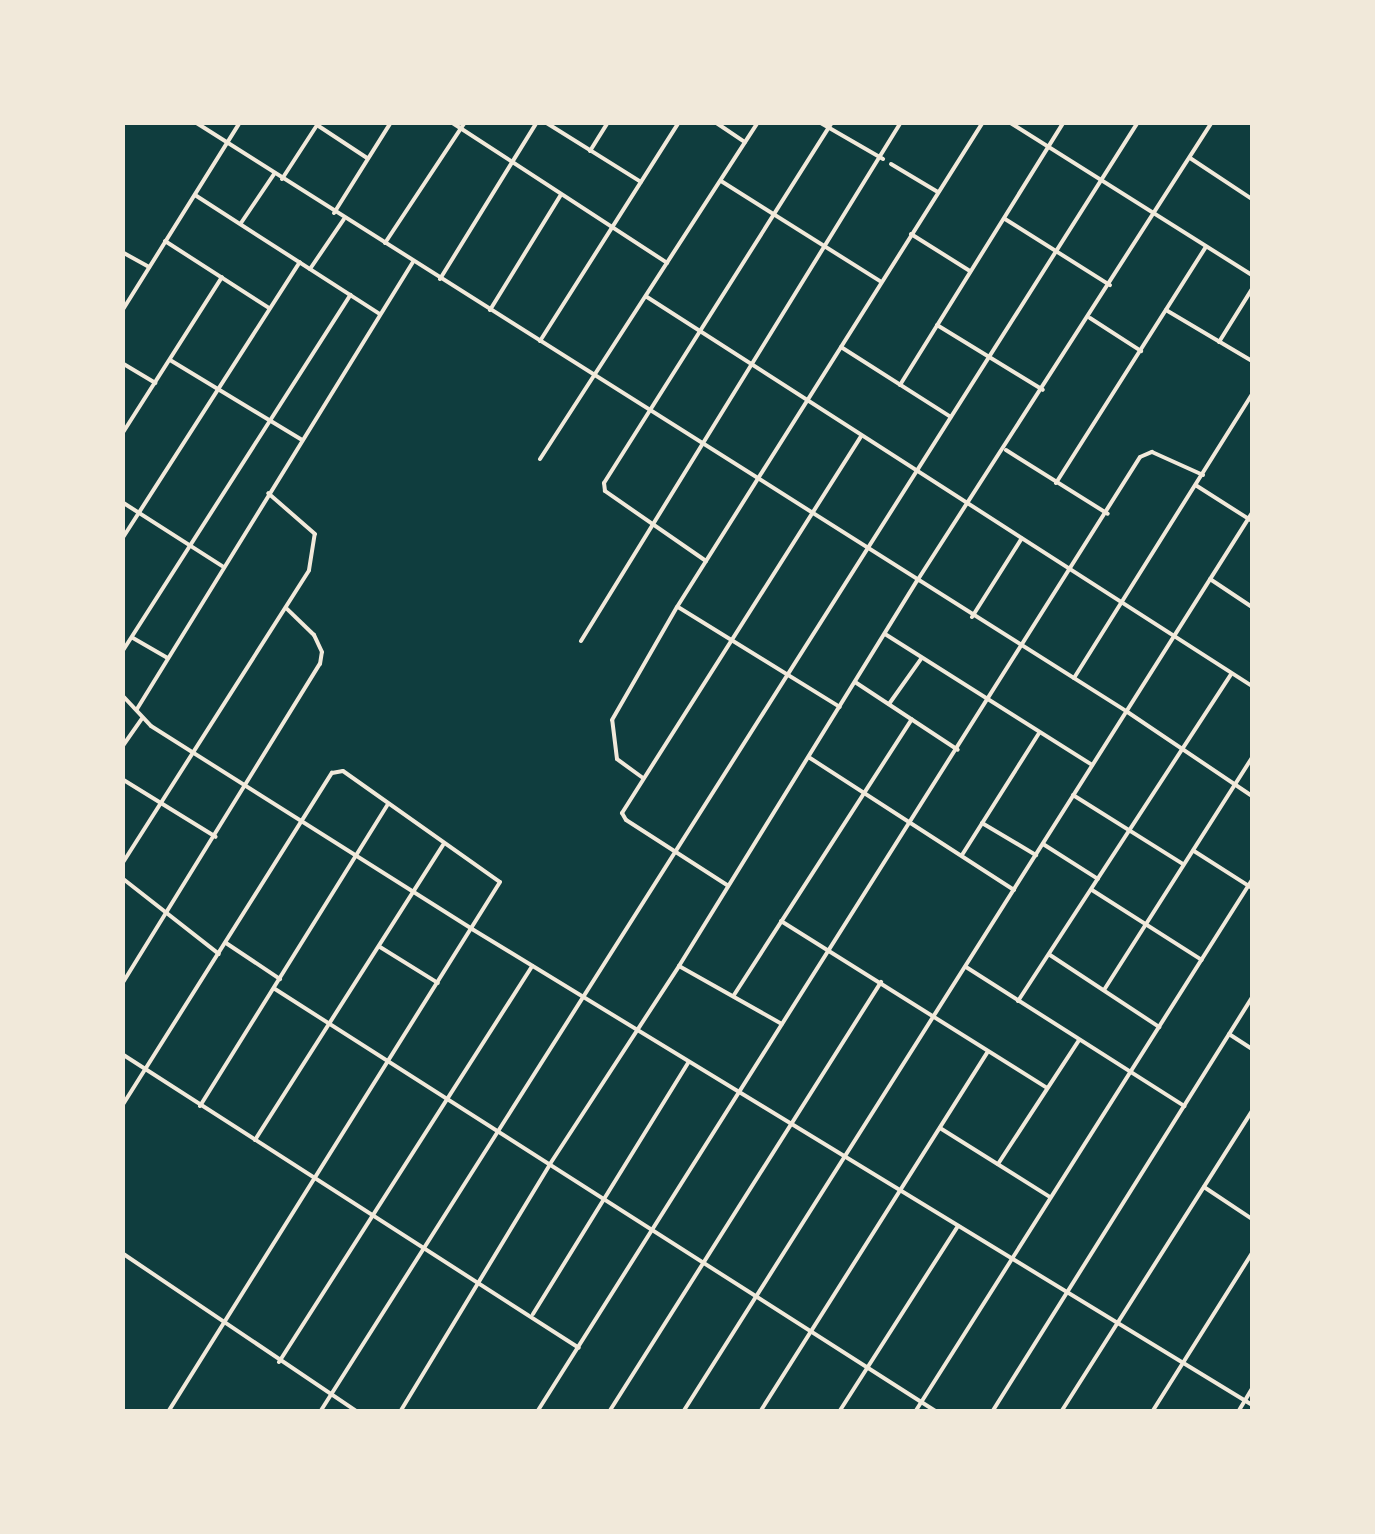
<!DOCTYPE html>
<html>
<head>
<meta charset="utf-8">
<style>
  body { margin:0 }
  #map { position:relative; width:1375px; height:1534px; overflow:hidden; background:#0f3d3e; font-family:"PT Sans",sans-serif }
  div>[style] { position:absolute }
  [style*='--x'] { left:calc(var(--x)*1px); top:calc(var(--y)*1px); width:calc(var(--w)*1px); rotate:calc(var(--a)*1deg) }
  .minor>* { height:4px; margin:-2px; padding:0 2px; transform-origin:2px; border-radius:2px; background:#f1e9da }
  span { translate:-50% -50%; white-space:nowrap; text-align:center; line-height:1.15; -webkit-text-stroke:8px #f1e9da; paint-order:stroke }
  .frame { position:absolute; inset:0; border:125px solid #f1e9da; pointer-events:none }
</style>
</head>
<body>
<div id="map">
  <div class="minor">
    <div style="--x:195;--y:122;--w:1102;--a:32.32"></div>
    <div style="--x:1126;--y:711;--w:152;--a:34"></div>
    <div style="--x:451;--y:122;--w:258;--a:33.1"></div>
    <div style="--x:545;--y:122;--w:113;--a:32"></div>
    <div style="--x:715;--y:122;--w:36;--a:34"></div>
    <div style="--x:819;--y:122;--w:74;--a:30"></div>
    <div style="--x:1009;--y:122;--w:287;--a:32.2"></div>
    <div style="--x:317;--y:125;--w:60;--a:33.4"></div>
    <div style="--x:590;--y:151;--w:34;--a:-58"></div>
    <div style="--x:1190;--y:158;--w:74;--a:33.5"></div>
    <div style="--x:891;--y:164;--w:55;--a:30.8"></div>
    <div style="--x:282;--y:179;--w:68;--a:-57"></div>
    <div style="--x:721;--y:181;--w:188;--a:32.2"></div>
    <div style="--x:195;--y:195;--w:220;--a:32.8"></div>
    <div style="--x:334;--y:213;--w:107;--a:-57.9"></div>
    <div style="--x:1005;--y:219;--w:124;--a:32.2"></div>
    <div style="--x:241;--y:223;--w:59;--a:-56"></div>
    <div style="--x:911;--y:234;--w:70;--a:32.1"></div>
    <div style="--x:165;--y:241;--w:124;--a:32.8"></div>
    <div style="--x:385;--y:243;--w:145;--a:-56.5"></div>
    <div style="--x:122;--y:252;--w:31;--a:29"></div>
    <div style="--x:310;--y:269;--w:60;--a:-55.8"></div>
    <div style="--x:440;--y:279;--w:185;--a:-58.3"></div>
    <div style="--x:647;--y:297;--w:719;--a:32.74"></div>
    <div style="--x:490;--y:310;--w:134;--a:-58.4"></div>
    <div style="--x:1166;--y:310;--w:100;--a:30.7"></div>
    <div style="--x:122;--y:311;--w:223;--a:-58"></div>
    <div style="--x:1090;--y:318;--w:61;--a:32.9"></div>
    <div style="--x:937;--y:325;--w:124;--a:31.5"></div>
    <div style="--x:540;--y:341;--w:259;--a:-57.6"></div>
    <div style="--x:1219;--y:342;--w:62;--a:-58.1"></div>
    <div style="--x:841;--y:347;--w:130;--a:32.5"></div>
    <div style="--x:170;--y:360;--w:154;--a:31.2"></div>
    <div style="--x:122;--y:363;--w:39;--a:31"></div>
    <div style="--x:900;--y:385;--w:310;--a:-58.1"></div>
    <div style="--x:122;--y:434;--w:186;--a:-57.5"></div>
    <div style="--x:1006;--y:450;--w:120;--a:32.1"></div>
    <div style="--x:540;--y:459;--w:401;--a:-57.1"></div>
    <div style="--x:1056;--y:483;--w:280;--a:-57.6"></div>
    <div style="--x:1197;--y:486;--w:65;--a:32.5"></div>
    <div style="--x:122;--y:502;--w:119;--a:32.6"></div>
    <div style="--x:122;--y:539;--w:329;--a:-57.3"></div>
    <div style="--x:706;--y:561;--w:123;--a:-145.3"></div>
    <div style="--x:605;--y:491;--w:8;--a:-97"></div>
    <div style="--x:604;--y:483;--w:427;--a:-57.7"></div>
    <div style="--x:1210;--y:579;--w:50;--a:33.7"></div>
    <div style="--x:678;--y:607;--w:190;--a:31.7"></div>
    <div style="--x:972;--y:617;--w:93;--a:-57.7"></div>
    <div style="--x:885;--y:634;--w:245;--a:32.3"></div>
    <div style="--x:133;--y:638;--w:39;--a:30"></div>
    <div style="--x:581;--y:641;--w:610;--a:-58.34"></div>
    <div style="--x:122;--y:652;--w:424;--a:-57.4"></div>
    <div style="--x:1074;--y:678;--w:335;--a:-57.9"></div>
    <div style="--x:855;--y:682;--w:123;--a:33.4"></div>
    <div style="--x:122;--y:695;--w:42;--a:46.9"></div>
    <div style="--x:151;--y:726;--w:380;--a:32.3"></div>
    <div style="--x:472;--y:929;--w:914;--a:31.39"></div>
    <div style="--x:889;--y:704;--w:55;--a:-54.6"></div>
    <div style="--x:137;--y:709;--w:525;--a:-58.31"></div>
    <div style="--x:122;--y:747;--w:35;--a:-55"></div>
    <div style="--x:810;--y:758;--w:243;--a:32.9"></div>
    <div style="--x:643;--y:778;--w:32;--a:-144"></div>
    <div style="--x:617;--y:759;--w:39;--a:-97"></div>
    <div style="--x:612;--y:720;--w:130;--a:-60.1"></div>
    <div style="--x:677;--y:607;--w:573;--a:-57.75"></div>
    <div style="--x:122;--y:779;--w:110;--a:31.7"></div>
    <div style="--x:1073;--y:795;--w:130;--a:32.1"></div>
    <div style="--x:982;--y:823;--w:63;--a:30.7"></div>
    <div style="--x:1043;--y:844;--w:65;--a:32.5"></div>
    <div style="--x:1194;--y:851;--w:69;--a:32.5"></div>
    <div style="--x:962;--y:855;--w:144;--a:-57.7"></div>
    <div style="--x:122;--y:864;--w:348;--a:-57.5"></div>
    <div style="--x:309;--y:570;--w:36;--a:-81"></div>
    <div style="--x:315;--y:534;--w:62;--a:-138.9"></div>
    <div style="--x:122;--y:878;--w:123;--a:38.1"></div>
    <div style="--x:727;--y:885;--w:120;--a:-147.2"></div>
    <div style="--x:626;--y:820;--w:8;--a:-120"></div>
    <div style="--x:622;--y:813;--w:446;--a:-57.6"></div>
    <div style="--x:1092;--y:890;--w:130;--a:32.5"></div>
    <div style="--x:781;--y:921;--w:314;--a:32.1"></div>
    <div style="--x:226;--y:943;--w:65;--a:33.7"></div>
    <div style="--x:380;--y:947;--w:68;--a:31.8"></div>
    <div style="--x:1050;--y:955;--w:131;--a:33.4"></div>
    <div style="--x:679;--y:966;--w:118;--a:29.4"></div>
    <div style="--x:966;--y:967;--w:259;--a:32.5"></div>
    <div style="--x:122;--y:984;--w:376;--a:-58.3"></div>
    <div style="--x:320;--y:664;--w:12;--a:-81"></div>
    <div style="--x:322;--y:652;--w:19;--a:-115"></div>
    <div style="--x:314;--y:635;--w:39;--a:-136"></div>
    <div style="--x:275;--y:989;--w:786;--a:32.58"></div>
    <div style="--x:1104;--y:990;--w:275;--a:-57.5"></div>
    <div style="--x:734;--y:995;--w:328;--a:-57.2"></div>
    <div style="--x:1018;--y:1001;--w:390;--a:-56.9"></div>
    <div style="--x:1229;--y:1034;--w:27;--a:33"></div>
    <div style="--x:122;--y:1054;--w:543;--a:32.75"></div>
    <div style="--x:122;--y:1106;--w:394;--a:-57.8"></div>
    <div style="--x:332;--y:773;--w:11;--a:-10"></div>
    <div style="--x:343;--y:771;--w:192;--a:35.3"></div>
    <div style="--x:500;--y:882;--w:625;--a:122.06"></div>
    <div style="--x:200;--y:1106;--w:354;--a:-58.1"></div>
    <div style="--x:940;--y:1128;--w:130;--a:32.1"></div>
    <div style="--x:255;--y:1140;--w:350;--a:-57.5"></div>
    <div style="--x:998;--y:1164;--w:148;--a:-56.8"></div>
    <div style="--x:1204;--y:1187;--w:58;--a:33.7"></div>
    <div style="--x:122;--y:1253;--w:285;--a:34"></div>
    <div style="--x:533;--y:1314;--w:295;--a:-58.3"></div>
    <div style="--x:279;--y:1362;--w:470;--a:-57.4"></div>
    <div style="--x:320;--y:1412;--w:1527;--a:-57.62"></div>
    <div style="--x:400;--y:1412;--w:290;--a:-58.8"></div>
    <div style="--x:550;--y:1164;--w:236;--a:-56.9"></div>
    <div style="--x:679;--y:966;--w:453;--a:-58.3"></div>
    <div style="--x:917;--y:581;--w:546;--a:-57.27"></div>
    <div style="--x:537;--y:1412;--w:1129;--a:-57.73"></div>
    <div style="--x:1140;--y:457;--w:13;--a:-23"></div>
    <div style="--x:1152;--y:452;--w:56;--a:24.3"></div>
    <div style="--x:609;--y:1412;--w:509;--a:-57.68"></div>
    <div style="--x:683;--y:1412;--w:1064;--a:-57.67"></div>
    <div style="--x:760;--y:1412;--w:426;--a:-57.7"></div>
    <div style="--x:839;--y:1412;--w:221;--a:-57.4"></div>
    <div style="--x:915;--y:1412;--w:630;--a:-57.65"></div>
    <div style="--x:992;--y:1412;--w:490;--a:-57.9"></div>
    <div style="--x:1061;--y:1412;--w:356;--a:-57.6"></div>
    <div style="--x:1152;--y:1412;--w:188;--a:-57.8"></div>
    <div style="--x:1238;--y:1412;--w:27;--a:-59"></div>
  </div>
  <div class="frame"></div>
</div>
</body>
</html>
